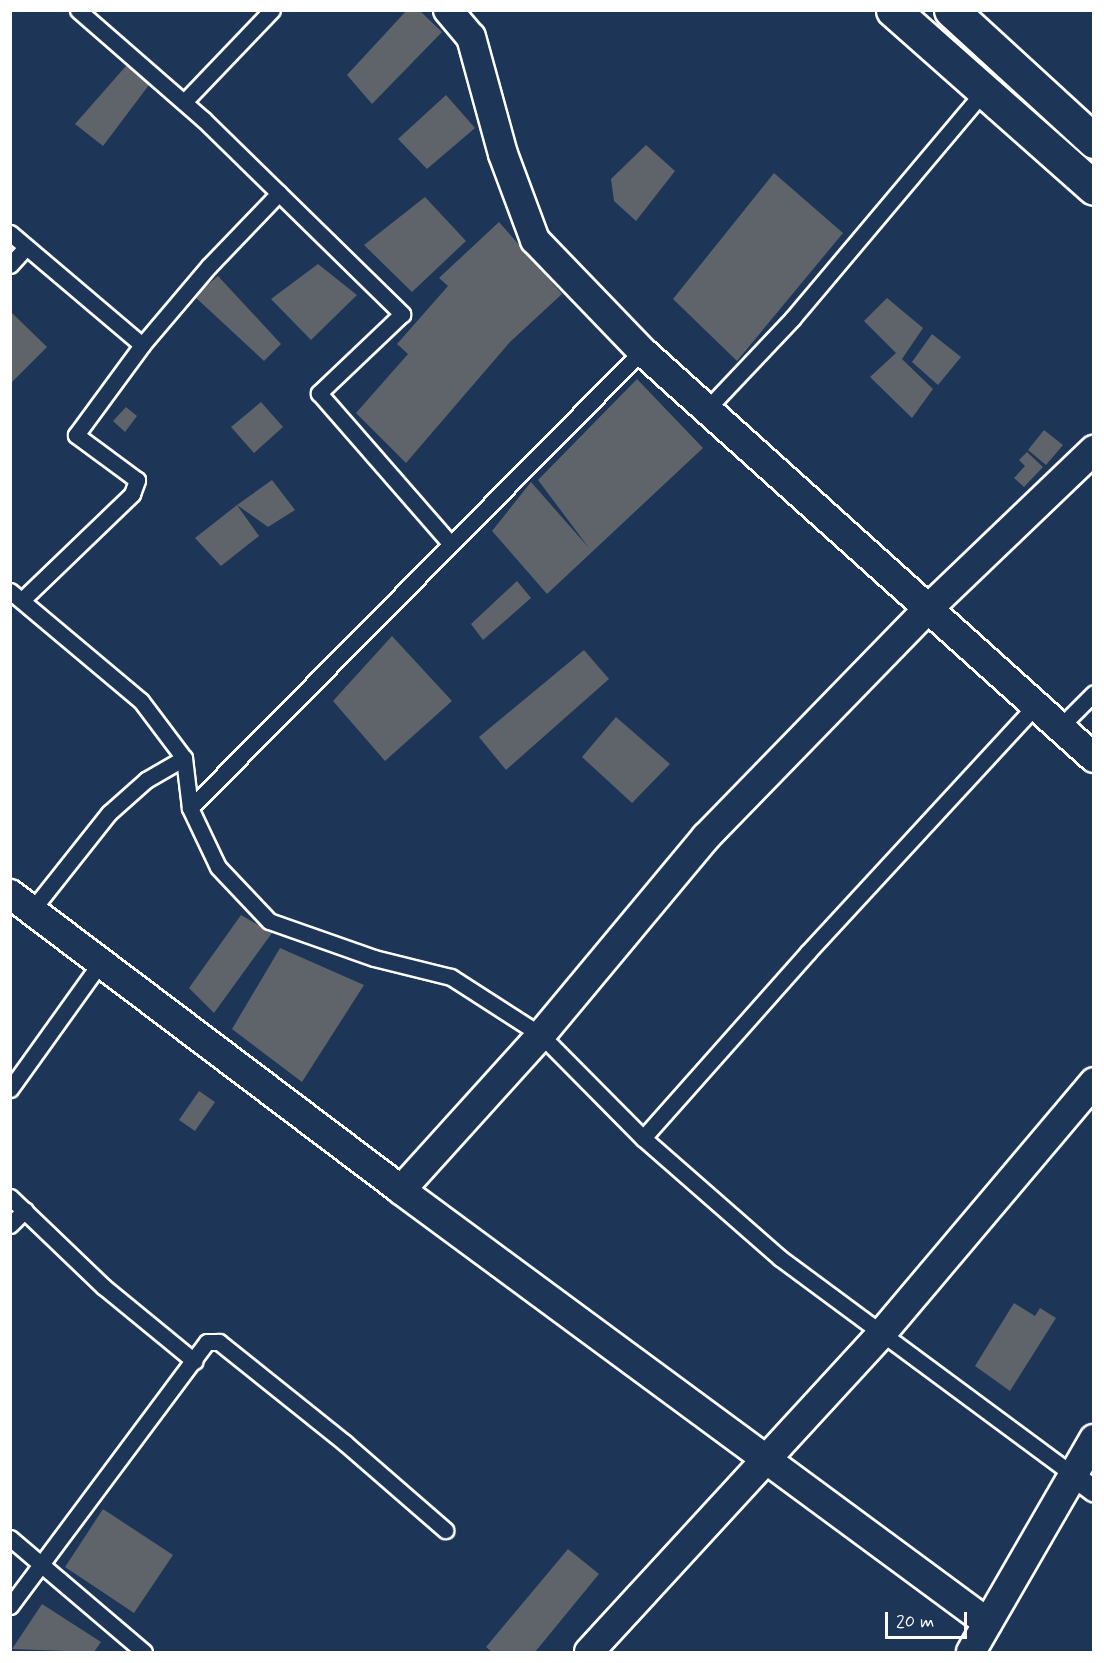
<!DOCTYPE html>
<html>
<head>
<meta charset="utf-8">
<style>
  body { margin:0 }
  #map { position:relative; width:1104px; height:1663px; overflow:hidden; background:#1d3557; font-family:Mynerve,sans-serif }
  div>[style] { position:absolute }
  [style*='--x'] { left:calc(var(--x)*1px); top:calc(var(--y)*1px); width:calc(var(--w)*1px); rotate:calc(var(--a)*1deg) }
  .building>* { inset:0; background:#5e646a }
  .roads { filter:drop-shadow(2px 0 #fff) drop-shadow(-2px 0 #fff) drop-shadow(0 2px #fff) drop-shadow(0 -2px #fff) }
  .service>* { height:15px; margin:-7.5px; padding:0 7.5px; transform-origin:7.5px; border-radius:7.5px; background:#1d3557 }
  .pedestrian>* { height:21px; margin:-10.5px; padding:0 10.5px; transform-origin:10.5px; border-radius:10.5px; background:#1d3557 }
  .minor>* { height:28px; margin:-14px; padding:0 14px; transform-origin:14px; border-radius:14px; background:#1d3557 }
  .primary>* { height:33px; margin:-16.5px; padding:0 16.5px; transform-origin:16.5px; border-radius:16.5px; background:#1d3557 }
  span { translate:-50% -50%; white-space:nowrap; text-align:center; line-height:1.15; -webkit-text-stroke:5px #1d3557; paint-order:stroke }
  .frame { position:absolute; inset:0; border:12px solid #fff; pointer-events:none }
  .scale { position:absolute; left:885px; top:1612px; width:82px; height:27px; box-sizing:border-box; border:3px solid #fff; border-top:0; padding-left:8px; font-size:18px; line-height:21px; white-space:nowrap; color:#fff; -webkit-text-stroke:4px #1d3557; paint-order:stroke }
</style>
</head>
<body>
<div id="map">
  <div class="building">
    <div style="clip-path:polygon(407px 10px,419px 10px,442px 32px,372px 104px,347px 75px)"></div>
    <div style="clip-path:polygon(133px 58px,155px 77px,103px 146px,75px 124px)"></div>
    <div style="clip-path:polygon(446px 95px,475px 128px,427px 169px,398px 139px)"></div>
    <div style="clip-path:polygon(646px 145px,675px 171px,636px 221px,614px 201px,611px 179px)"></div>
    <div style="clip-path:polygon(774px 173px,843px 233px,737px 361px,673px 299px)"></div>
    <div style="clip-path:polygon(425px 197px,466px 241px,412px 292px,364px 245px)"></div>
    <div style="clip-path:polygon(499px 222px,562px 294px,510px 342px,406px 463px,356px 413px,408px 354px,397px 344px,448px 286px,439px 278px)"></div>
    <div style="clip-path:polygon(318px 264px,357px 295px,311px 340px,271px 299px)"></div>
    <div style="clip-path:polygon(218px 276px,281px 344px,264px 361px,194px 296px)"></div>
    <div style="clip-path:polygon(887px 298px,923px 328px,902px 359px,933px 389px,912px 418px,870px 377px,896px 353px,864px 321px)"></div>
    <div style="clip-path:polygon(10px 311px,47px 347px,10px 384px)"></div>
    <div style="clip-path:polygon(932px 334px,961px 357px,938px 385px,912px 362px)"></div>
    <div style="clip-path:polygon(637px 379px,703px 448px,547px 594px,492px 531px,531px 482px,589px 548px,538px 480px)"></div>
    <div style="clip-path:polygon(261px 402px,283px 427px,254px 453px,231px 427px)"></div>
    <div style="clip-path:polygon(126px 407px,137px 416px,125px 432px,113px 421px)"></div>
    <div style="clip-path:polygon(1044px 430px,1063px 445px,1046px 465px,1028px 450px)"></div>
    <div style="clip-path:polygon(1027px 452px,1043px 467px,1024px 487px,1014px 478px,1025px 466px,1019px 460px)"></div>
    <div style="clip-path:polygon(272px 480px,295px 510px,268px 527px,237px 505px)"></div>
    <div style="clip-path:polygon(237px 505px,259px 536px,221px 566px,195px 538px)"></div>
    <div style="clip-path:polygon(517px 581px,531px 598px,483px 640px,471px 624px)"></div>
    <div style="clip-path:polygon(392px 636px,452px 701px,385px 761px,333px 701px)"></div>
    <div style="clip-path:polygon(584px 650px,609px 679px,506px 770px,479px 737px)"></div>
    <div style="clip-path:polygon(616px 717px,670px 764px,632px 803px,582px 757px)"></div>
    <div style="clip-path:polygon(241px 915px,272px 933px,214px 1013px,189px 988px)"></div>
    <div style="clip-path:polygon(280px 948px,364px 985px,302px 1082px,232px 1029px)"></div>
    <div style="clip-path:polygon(199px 1091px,215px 1102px,195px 1131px,179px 1120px)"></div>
    <div style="clip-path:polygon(1014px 1303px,1035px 1316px,1040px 1308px,1056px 1318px,1010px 1391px,975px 1366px)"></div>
    <div style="clip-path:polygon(103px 1509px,173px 1555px,134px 1613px,65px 1567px)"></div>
    <div style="clip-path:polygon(568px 1549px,599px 1574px,535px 1652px,492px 1652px,486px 1647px)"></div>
    <div style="clip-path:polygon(42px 1604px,101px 1642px,94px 1652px,12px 1649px)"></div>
  </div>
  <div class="roads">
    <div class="service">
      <div style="--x:78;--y:10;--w:166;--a:41.1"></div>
      <div style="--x:203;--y:119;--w:279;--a:44.4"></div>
      <div style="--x:402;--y:314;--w:115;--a:136.4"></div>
      <div style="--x:319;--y:393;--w:199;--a:48.9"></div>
      <div style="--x:184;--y:102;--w:127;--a:-46.3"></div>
      <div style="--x:10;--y:233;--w:173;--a:40.3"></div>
      <div style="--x:10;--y:265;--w:24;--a:-48"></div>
      <div style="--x:707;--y:409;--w:124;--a:-46.6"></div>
      <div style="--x:792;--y:319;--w:299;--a:-49.9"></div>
      <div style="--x:10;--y:591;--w:171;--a:40"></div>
      <div style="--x:141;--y:701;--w:71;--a:53"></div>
      <div style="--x:184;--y:758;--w:50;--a:83.2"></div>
      <div style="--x:190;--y:808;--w:65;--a:64.6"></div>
      <div style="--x:218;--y:867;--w:74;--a:46.6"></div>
      <div style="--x:269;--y:921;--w:111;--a:19.4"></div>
      <div style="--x:374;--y:958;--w:79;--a:13.9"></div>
      <div style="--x:451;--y:977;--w:107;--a:32.8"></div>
      <div style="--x:541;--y:1035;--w:145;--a:45.3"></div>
      <div style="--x:643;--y:1138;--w:182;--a:41.2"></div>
      <div style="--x:780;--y:1258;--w:365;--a:36.5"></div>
      <div style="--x:22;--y:600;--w:153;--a:-43.9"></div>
      <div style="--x:132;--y:494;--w:15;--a:-70"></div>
      <div style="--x:137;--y:480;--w:76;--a:-143.6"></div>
      <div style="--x:76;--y:435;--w:112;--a:-53.7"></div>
      <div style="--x:142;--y:345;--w:104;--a:-49.7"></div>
      <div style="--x:209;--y:266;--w:101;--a:-46.2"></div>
      <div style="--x:1059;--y:728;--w:49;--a:-45"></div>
      <div style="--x:190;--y:808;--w:643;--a:-45.32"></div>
      <div style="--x:32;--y:910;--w:124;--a:-51.6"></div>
      <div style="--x:109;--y:813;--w:50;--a:-41.7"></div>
      <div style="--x:146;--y:780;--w:44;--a:-30.1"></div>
      <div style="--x:10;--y:1089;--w:156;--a:-54.4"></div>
      <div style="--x:643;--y:1138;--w:249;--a:-48.4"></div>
      <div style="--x:808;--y:952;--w:335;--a:-47.3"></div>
      <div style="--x:10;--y:1197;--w:130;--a:43.8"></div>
      <div style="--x:104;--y:1287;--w:117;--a:39.4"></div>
      <div style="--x:10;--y:1225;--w:21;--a:-45"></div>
      <div style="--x:10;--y:1538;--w:176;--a:40.4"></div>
      <div style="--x:10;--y:1606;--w:329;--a:-53.3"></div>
      <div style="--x:207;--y:1342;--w:12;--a:0"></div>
      <div style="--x:219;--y:1342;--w:161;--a:38.7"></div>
      <div style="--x:345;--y:1443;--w:133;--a:41"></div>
    </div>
    <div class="pedestrian">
      <div style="--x:1073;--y:1475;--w:26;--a:37"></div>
    </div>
    <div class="minor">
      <div style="--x:448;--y:10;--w:35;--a:50"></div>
      <div style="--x:471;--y:37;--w:121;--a:74.7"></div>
      <div style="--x:503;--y:154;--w:92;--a:69.6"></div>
      <div style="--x:535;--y:240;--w:154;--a:46.1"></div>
      <div style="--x:642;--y:351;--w:608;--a:42"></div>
      <div style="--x:10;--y:894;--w:490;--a:37.1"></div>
      <div style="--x:401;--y:1190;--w:729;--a:36.41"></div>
      <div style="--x:401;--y:1190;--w:209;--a:-47.9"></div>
      <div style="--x:541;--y:1035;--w:258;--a:-50.2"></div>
      <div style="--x:706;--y:837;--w:318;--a:-45.8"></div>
      <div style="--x:928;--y:609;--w:230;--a:-43.8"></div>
      <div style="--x:589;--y:1652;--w:435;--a:-47.4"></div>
      <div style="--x:883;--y:1332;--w:327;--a:-49.8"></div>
      <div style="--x:971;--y:1652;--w:246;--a:-60"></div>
    </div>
    <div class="primary">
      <div style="--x:893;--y:10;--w:268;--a:41.5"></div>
      <div style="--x:951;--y:10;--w:194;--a:42.5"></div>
    </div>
  </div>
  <div class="frame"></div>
  <div class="scale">20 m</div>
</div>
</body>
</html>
